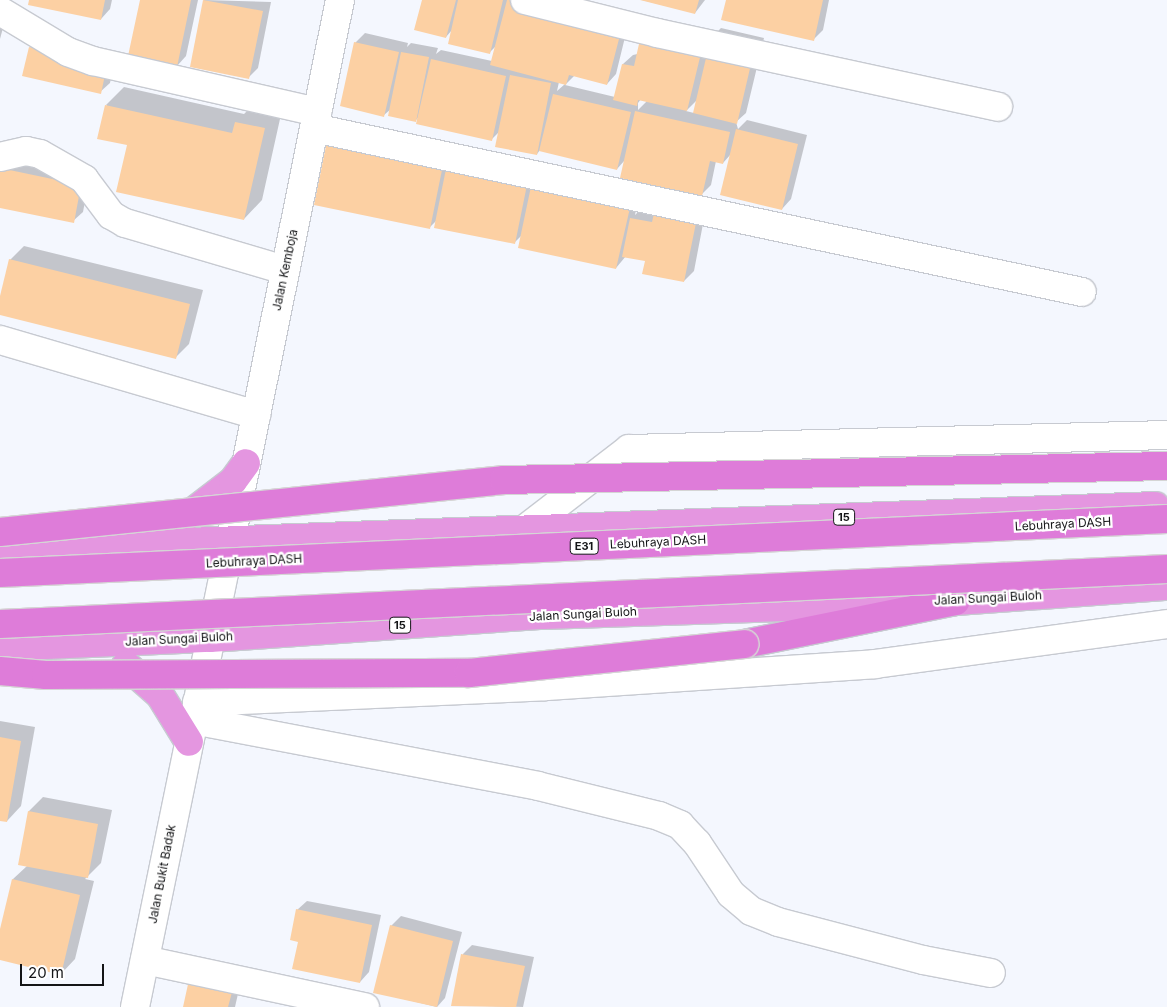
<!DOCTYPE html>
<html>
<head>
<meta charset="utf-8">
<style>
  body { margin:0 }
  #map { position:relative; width:1167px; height:1007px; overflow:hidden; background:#f4f7fe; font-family:Inter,sans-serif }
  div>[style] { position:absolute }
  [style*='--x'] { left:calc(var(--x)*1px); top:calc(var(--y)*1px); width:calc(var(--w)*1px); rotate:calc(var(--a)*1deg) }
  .shadow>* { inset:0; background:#0003 }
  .building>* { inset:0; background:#fcd0a3 }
  .roads { filter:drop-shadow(1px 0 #c7cad1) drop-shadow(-1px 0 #c7cad1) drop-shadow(0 1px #c7cad1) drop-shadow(0 -1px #c7cad1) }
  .minor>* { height:28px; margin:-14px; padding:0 14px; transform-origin:14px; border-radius:14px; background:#fff }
  .secondary>* { height:28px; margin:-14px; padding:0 14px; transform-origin:14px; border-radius:14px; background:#fff }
  .trunk>* { height:28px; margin:-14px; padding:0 14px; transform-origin:14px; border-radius:14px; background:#e496e0 }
  .motorway>* { height:28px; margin:-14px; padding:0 14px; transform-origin:14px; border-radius:14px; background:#de7cd9 }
  .bridges { filter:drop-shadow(1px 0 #d5d5d5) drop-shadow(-1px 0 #d5d5d5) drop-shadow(0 1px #d5d5d5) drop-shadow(0 -1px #d5d5d5) }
  .motorway-bridge>* { height:28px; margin:-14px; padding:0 14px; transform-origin:14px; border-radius:14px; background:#de7cd9 }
  span { translate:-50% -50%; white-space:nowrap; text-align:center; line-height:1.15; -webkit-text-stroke:4.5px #fff; paint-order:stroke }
  .shield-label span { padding:1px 4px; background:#fff; border:1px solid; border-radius:4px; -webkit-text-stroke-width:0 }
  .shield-label { font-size:11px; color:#141517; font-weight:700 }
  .street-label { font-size:12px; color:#141517 }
  .scale { position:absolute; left:20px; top:964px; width:84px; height:22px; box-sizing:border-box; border:2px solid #141517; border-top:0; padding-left:6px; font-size:15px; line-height:18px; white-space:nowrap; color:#141517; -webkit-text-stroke:4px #fff; paint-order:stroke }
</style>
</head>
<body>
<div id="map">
  <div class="shadow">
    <div style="clip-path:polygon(31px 0,112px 0,110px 9px,101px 19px)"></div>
    <div style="clip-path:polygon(142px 0,198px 0,186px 56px,177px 66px)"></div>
    <div style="clip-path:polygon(204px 0,271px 2px,258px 68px,249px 77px,191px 66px)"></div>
    <div style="clip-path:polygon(evenodd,423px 0,564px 0,627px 29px,616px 74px,607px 84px,575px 75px,565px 85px,615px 97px,623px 64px,633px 55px,712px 37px,721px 28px,764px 38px,746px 113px,736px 122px,738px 129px,747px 120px,807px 135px,791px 199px,782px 209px,731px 154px,723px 163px,716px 161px,711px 185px,702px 194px,625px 160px,617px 169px,540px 150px,537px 154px,499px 132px,491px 140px,419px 117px,415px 121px,391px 109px,384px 115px,355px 43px,365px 33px,408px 43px,407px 47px,411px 43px,438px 48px,436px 54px,441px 50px,492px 61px,496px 46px,490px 52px,452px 30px,446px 37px,423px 0,559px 82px,565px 84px,557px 91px,559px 82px,423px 0,641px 99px,647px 101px,638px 110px,638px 103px,641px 99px,423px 0,697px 100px,694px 113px,686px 111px,697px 100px)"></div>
    <div style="clip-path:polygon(642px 0,705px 0,695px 13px)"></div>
    <div style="clip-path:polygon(727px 0,829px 0,823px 30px,813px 40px)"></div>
    <div style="clip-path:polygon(0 23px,4px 24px,0 39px)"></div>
    <div style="clip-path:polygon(40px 38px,116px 55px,110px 83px,100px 92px,30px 48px)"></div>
    <div style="clip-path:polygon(124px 87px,244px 114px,254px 104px,282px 110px,262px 200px,244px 219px,106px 105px)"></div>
    <div style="clip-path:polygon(329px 137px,640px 189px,635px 215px,641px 209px,707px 203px,694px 271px,684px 281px,646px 260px,626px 256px,616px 268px,522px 235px,515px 242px,437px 220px,430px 227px)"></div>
    <div style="clip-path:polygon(10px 159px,90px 176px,83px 212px,73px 221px,0 207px,0 169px)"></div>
    <div style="clip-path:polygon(24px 246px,203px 290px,189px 344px,175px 358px,0 314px,10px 260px)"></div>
    <div style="clip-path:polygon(0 721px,35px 727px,21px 806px,7px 821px,0 819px)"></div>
    <div style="clip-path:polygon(43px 797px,112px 810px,101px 863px,85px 879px,94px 881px,75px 959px,61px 974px,0 959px,0 934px,13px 879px,27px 866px,29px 811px)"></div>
    <div style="clip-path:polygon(307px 901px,381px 915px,369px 972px,360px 982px,297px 910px)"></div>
    <div style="clip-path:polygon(401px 916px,462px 932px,445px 998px,437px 1007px,375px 992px,391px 926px)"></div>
    <div style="clip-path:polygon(472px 945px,534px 957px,523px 1007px,452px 1005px,463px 954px)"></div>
    <div style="clip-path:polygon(242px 976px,235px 1007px,184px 1007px)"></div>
  </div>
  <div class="building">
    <div style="clip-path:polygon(29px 0,105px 0,101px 20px,28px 5px)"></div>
    <div style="clip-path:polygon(140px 0,191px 0,177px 67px,128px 56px)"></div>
    <div style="clip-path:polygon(203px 0,263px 11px,249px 79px,190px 67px)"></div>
    <div style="clip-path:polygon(422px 0,456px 0,446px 38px,414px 30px)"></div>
    <div style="clip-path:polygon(458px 0,503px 0,490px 54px,448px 44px)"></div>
    <div style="clip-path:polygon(507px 0,519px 0,584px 17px,581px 29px,619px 39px,607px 85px,569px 75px,566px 85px,490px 65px)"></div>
    <div style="clip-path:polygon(640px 0,699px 0,695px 14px)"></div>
    <div style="clip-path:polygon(726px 0,823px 0,814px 41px,721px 20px)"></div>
    <div style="clip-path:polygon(641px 35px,702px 49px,687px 111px,638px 100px,637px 106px,613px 100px,622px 64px,634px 66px)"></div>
    <div style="clip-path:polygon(711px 37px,755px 47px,737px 124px,693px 113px)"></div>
    <div style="clip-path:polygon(354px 42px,399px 52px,384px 117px,340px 106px)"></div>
    <div style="clip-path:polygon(29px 47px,107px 65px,101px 94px,22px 76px)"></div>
    <div style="clip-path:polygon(401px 52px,429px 57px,416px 122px,388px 116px)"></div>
    <div style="clip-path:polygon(431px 59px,506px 76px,492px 141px,416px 124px)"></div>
    <div style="clip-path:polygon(510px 75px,551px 83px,537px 155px,495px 147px)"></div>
    <div style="clip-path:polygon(553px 94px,631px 112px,617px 170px,539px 151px)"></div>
    <div style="clip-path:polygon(105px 105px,232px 133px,235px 122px,265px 128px,244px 220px,116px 192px,127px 145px,97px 139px)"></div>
    <div style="clip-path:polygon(635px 111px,730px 132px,723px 164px,710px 161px,702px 196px,620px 178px)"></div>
    <div style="clip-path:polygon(736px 129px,798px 144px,782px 210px,720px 195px)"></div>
    <div style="clip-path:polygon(328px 136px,444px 160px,430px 229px,314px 205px)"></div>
    <div style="clip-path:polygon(448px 159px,529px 175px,515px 244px,434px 228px)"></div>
    <div style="clip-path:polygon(0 168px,81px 185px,74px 223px,0 208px)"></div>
    <div style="clip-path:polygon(533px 177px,632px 199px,616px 269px,518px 248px)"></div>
    <div style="clip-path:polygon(656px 205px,698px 213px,684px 282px,642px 274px,645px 261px,622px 257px,630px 218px,652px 222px)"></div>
    <div style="clip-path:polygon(9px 259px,190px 304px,176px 359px,0 315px,0 296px)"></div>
    <div style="clip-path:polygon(0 737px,21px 741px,7px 822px,0 821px)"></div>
    <div style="clip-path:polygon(28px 811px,98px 824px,88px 878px,18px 865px)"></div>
    <div style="clip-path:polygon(12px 879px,80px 895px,61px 975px,0 960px,0 929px)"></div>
    <div style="clip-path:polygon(296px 909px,372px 925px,360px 983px,292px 969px,298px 942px,290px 940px)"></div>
    <div style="clip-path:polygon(390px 925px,453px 941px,437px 1007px,373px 993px)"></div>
    <div style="clip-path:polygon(461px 954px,525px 966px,516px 1007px,451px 1006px)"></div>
    <div style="clip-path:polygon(190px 975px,234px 985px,228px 1007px,183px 1007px)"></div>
  </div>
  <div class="roads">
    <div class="minor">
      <div style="--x:525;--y:0;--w:136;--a:14"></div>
      <div style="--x:657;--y:33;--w:349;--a:12.2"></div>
      <div style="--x:0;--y:11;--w:79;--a:31.1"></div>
      <div style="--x:68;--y:52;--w:27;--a:20"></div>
      <div style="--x:93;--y:61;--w:230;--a:12.8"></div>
      <div style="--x:314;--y:128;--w:785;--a:12.05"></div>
      <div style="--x:0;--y:157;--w:27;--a:-13"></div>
      <div style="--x:26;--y:151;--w:14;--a:12"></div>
      <div style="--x:40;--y:154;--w:51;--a:29.6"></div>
      <div style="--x:84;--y:179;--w:45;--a:53.1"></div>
      <div style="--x:111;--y:215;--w:16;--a:30"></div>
      <div style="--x:125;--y:223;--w:167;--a:16.4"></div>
      <div style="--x:0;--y:340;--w:267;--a:16.3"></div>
      <div style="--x:521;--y:532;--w:136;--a:-37.5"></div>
      <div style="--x:629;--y:449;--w:538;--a:-1.49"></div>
      <div style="--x:231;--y:539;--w:550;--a:-78.57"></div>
      <div style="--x:197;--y:702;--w:349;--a:-2.6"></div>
      <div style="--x:546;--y:686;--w:330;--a:-3.8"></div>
      <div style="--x:875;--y:664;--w:295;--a:-7.8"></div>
      <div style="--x:193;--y:720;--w:351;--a:10.8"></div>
      <div style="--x:538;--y:786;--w:125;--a:13.9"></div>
      <div style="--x:659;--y:816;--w:23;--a:23"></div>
      <div style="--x:680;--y:825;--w:25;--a:47"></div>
      <div style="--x:697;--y:843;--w:61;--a:56.3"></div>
      <div style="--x:731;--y:894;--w:26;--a:40"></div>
      <div style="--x:751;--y:911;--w:29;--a:22"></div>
      <div style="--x:778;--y:922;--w:150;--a:14.7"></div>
      <div style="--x:923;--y:960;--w:69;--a:10.8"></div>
      <div style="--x:145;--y:960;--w:225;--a:12.1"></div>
    </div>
    <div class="secondary">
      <div style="--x:135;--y:1007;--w:476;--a:-78.4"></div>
    </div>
    <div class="trunk">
      <div style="--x:186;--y:517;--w:59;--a:-37.5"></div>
      <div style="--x:233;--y:481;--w:22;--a:-54"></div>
      <div style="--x:0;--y:549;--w:1156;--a:-2.13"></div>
      <div style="--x:0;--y:647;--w:210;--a:-2.5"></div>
      <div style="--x:210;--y:638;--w:334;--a:-4"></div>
      <div style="--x:543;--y:615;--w:413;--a:-1.9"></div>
      <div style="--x:956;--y:601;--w:212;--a:-4.1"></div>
      <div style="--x:126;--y:665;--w:45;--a:41.4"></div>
      <div style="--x:160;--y:695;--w:55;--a:58.3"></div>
    </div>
    <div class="motorway">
      <div style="--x:744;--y:644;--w:216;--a:-11.5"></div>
    </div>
  </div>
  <div class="bridges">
    <div class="motorway-bridge">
      <div style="--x:0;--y:532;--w:507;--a:-5.89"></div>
      <div style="--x:504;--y:480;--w:663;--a:-1.21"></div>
      <div style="--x:0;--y:573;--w:1168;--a:-2.65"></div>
      <div style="--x:0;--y:624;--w:1168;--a:-2.7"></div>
      <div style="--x:0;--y:671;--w:46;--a:5"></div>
      <div style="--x:46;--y:675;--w:423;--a:-0.3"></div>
      <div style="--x:469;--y:673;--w:277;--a:-6"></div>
    </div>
  </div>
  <div class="shield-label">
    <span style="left:844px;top:517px">15</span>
    <span style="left:584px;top:546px">E31</span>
    <span style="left:400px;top:625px">15</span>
  </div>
  <div class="street-label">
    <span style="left:285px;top:270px;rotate:-78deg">Jalan Kemboja</span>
    <span style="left:1063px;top:524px;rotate:-3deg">Lebuhraya DASH</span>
    <span style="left:658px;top:542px;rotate:-3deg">Lebuhraya DASH</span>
    <span style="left:254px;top:561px;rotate:-3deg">Lebuhraya DASH</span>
    <span style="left:988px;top:598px;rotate:-3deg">Jalan Sungai Buloh</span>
    <span style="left:583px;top:614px;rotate:-3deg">Jalan Sungai Buloh</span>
    <span style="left:179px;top:639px;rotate:-3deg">Jalan Sungai Buloh</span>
    <span style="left:162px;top:874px;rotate:-79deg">Jalan Bukit Badak</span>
  </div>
  <div class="scale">20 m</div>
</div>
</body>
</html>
